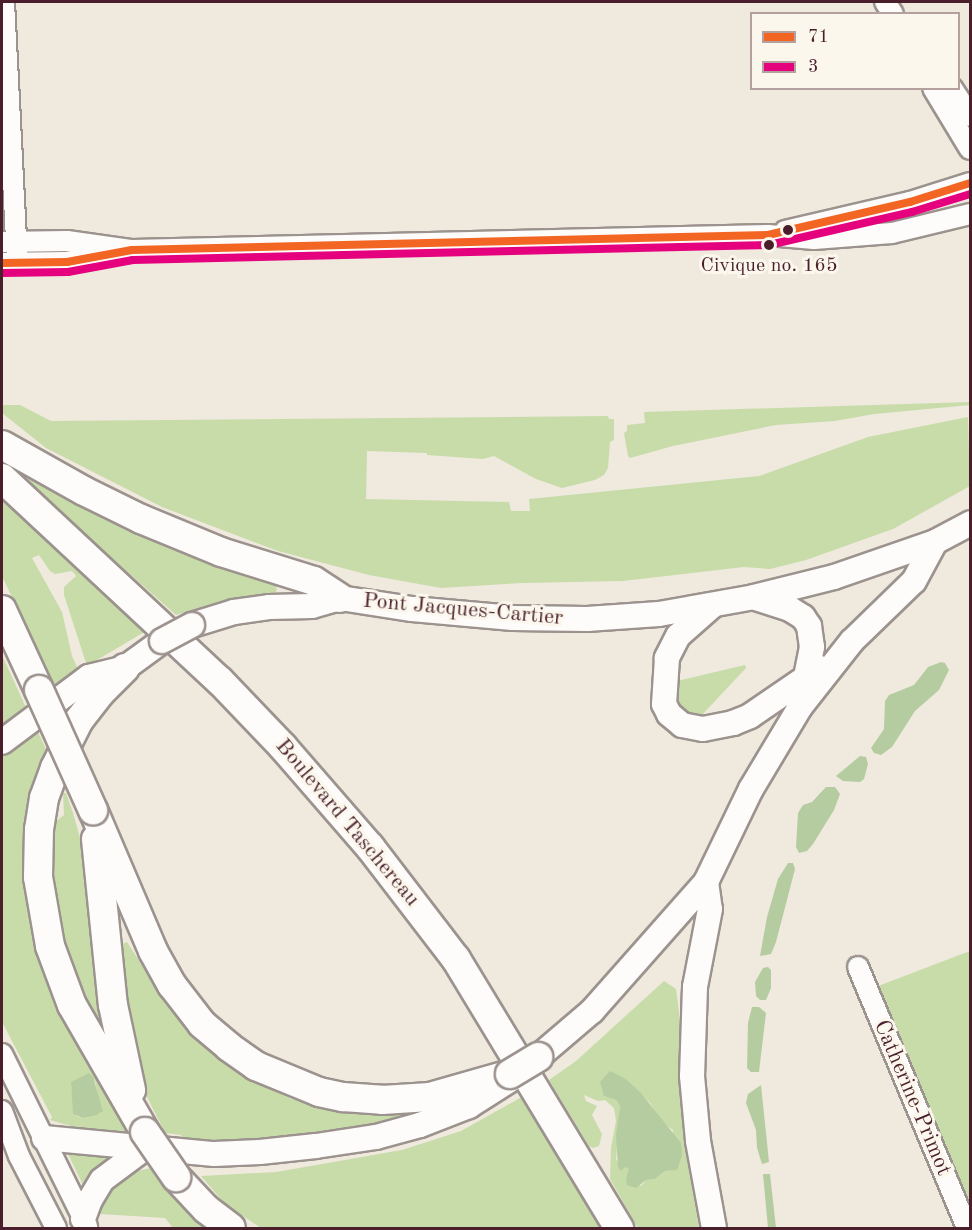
<!DOCTYPE html>
<html>
<head>
<meta charset="utf-8">
<style>
  body { margin:0 }
  #map { position:relative; width:972px; height:1230px; overflow:hidden; background:#efe9de; font-family:"Old Standard TT",serif }
  div>[style] { position:absolute }
  [style*='--x'] { left:calc(var(--x)*1px); top:calc(var(--y)*1px); width:calc(var(--w)*1px); rotate:calc(var(--a)*1deg) }
  .green>* { inset:0; background:#c8dca9 }
  .forest>* { inset:0; background:#b5cca0 }
  .roads { filter:drop-shadow(2px 0 #9c928e) drop-shadow(-2px 0 #9c928e) drop-shadow(0 2px #9c928e) drop-shadow(0 -2px #9c928e) }
  .minor>* { height:20px; margin:-10px; padding:0 10px; transform-origin:10px; border-radius:10px; background:#fdfcfa }
  .major>* { height:24px; margin:-12px; padding:0 12px; transform-origin:12px; border-radius:12px; background:#fdfcfa }
  .highway>* { height:28px; margin:-14px; padding:0 14px; transform-origin:14px; border-radius:14px; background:#fdfcfa }
  .bridges { filter:drop-shadow(2px 0 #9c928e) drop-shadow(-2px 0 #9c928e) drop-shadow(0 2px #9c928e) drop-shadow(0 -2px #9c928e) }
  .major-bridge>* { height:24px; margin:-12px; padding:0 12px; transform-origin:12px; border-radius:12px; background:#fdfcfa }
  .highway-bridge>* { height:28px; margin:-14px; padding:0 14px; transform-origin:14px; border-radius:14px; background:#fdfcfa }
  .bus-1>* { height:8px; margin:-4px; padding:0 4px; transform-origin:4px; border-radius:4px; background:#f26522 }
  .bus-2>* { height:8px; margin:-4px; padding:0 4px; transform-origin:4px; border-radius:4px; background:#e5007d }
  .dots>* { width:16px; height:16px; translate:-50% -50%; box-sizing:border-box; border:3px solid #fbf7ec; border-radius:50% }
  span { translate:-50% -50%; white-space:nowrap; text-align:center; line-height:1.15; -webkit-text-stroke:6px #fbf7ec; paint-order:stroke }
  .bus-label { font-size:20px; color:#4a1f2b }
  .street-label { font-size:22px; color:#4a1f2b }
  .frame { position:absolute; inset:0; border:3px solid #4a1f2b; pointer-events:none }
  .legend { position:absolute; left:750px; top:12px; width:210px; height:78px; box-sizing:border-box; background:#fbf7ec; border:2px solid #b4a19f; margin:0; padding:8px 10px; list-style:none; font-size:18px; color:#4a1f2b }
  .legend li { display:flex; align-items:center; gap:12px; height:30px }
  .legend b { width:30px; border:2px solid #b4a19f }
</style>
</head>
<body>
<div id="map">
  <div class="green">
    <div style="clip-path:polygon(970px 402px,970px 405px,874px 414px,835px 421px,776px 425px,673px 446px,630px 458px,628px 456px,624px 433px,627px 431px,627px 425px,645px 423px,644px 412px)"></div>
    <div style="clip-path:polygon(2px 405px,20px 405px,51px 421px,608px 416px,609px 419px,614px 419px,614px 440px,610px 442px,608px 468px,604px 475px,595px 480px,562px 488px,536px 479px,494px 456px,483px 459px,427px 455px,427px 453px,367px 451px,366px 499px,509px 502px,511px 511px,530px 511px,529px 499px,759px 476px,868px 437px,968px 417px,970px 486px,893px 529px,806px 560px,770px 569px,744px 567px,623px 581px,522px 583px,441px 588px,369px 575px,278px 551px,162px 507px,46px 448px,2px 413px)"></div>
    <div style="clip-path:polygon(19px 469px,277px 584px,276px 593px,226px 600px,176px 615px,16px 473px)"></div>
    <div style="clip-path:polygon(2px 488px,151px 628px,87px 666px,64px 595px,64px 587px,76px 576px,72px 571px,55px 574px,50px 571px,39px 555px,32px 558px,62px 612px,72px 656px,79px 671px,54px 686px,2px 576px)"></div>
    <div style="clip-path:polygon(2px 655px,27px 710px,2px 728px)"></div>
    <div style="clip-path:polygon(745px 665px,746px 668px,699px 718px,694px 719px,674px 707px,677px 681px)"></div>
    <div style="clip-path:polygon(evenodd,37px 730px,46px 749px,37px 777px,24px 847px,25px 885px,32px 927px,36px 946px,71px 1029px,130px 1137px,85px 1130px,50px 1120px,52px 1117px,2px 1022px,2px 755px,37px 730px,95px 1081px,101px 1113px,83px 1118px,76px 1116px,71px 1086px,95px 1081px)"></div>
    <div style="clip-path:polygon(63px 793px,66px 793px,73px 813px,83px 848px,104px 1028px,98px 1030px,65px 954px,51px 889px,51px 825px,64px 815px)"></div>
    <div style="clip-path:polygon(127px 942px,164px 999px,191px 1034px,247px 1078px,291px 1099px,336px 1111px,395px 1115px,422px 1112px,402px 1123px,258px 1143px,183px 1142px,181px 1135px,165px 1133px,144px 1091px,123px 984px,122px 944px)"></div>
    <div style="clip-path:polygon(970px 951px,970px 1204px,965px 1206px,873px 988px)"></div>
    <div style="clip-path:polygon(evenodd,664px 981px,676px 989px,680px 1020px,684px 1142px,699px 1228px,638px 1228px,610px 1179px,611px 1148px,616px 1121px,614px 1108px,605px 1100px,598px 1101px,584px 1095px,586px 1101px,597px 1106px,592px 1115px,602px 1134px,599px 1146px,593px 1148px,589px 1146px,549px 1080px,576px 1061px,664px 981px,626px 1079px,650px 1103px,664px 1124px,673px 1130px,670px 1171px,665px 1171px,655px 1179px,646px 1180px,641px 1186px,626px 1178px,630px 1169px,616px 1160px,620px 1106px,616px 1100px,604px 1096px,626px 1079px)"></div>
    <div style="clip-path:polygon(527px 1094px,608px 1228px,261px 1228px,225px 1204px,201px 1176px,276px 1172px,402px 1150px,461px 1131px)"></div>
    <div style="clip-path:polygon(68px 1154px,115px 1154px,116px 1156px,83px 1185px)"></div>
    <div style="clip-path:polygon(151px 1168px,190px 1214px,206px 1228px,173px 1228px,165px 1218px,100px 1214px,107px 1192px,128px 1173px)"></div>
  </div>
  <div class="forest">
    <div style="clip-path:polygon(941px 662px,945px 663px,949px 670px,939px 690px,915px 711px,892px 747px,881px 755px,874px 753px,871px 748px,884px 729px,885px 701px,889px 695px,914px 685px,928px 667px)"></div>
    <div style="clip-path:polygon(860px 756px,866px 757px,868px 764px,864px 779px,860px 782px,843px 781px,836px 776px)"></div>
    <div style="clip-path:polygon(826px 787px,835px 787px,840px 794px,834px 810px,813px 844px,807px 851px,799px 853px,796px 847px,798px 813px,803px 805px,812px 802px)"></div>
    <div style="clip-path:polygon(788px 863px,793px 863px,795px 869px,776px 942px,771px 954px,760px 956px,767px 917px,778px 879px)"></div>
    <div style="clip-path:polygon(768px 967px,771px 970px,771px 988px,766px 1000px,760px 1000px,756px 996px,755px 982px,763px 968px)"></div>
    <div style="clip-path:polygon(752px 1007px,759px 1007px,766px 1013px,759px 1072px,751px 1072px,747px 1068px,748px 1023px)"></div>
    <div style="clip-path:polygon(610px 1071px,626px 1079px,641px 1093px,681px 1143px,682px 1155px,677px 1170px,665px 1171px,655px 1179px,646px 1180px,636px 1188px,627px 1185px,626px 1178px,629px 1169px,625px 1167px,621px 1171px,618px 1167px,616px 1135px,620px 1106px,616px 1100px,604px 1096px,600px 1082px)"></div>
    <div style="clip-path:polygon(89px 1073px,93px 1077px,103px 1111px,97px 1115px,83px 1118px,73px 1114px,71px 1082px)"></div>
    <div style="clip-path:polygon(761px 1085px,769px 1162px,762px 1164px,757px 1148px,756px 1130px,746px 1103px,748px 1094px)"></div>
    <div style="clip-path:polygon(763px 1174px,770px 1174px,776px 1228px,768px 1228px)"></div>
  </div>
  <div class="roads">
    <div class="minor">
      <div style="--x:4;--y:2;--w:261;--a:87.1"></div>
      <div style="--x:885;--y:2;--w:14;--a:56"></div>
      <div style="--x:933;--y:88;--w:71;--a:58.8"></div>
      <div style="--x:952;--y:88;--w:33;--a:57"></div>
      <div style="--x:785;--y:231;--w:128;--a:-13.1"></div>
      <div style="--x:910;--y:202;--w:63;--a:-17.6"></div>
      <div style="--x:2;--y:242;--w:65;--a:-0.9"></div>
      <div style="--x:67;--y:241;--w:66;--a:7.9"></div>
      <div style="--x:132;--y:250;--w:636;--a:-1.35"></div>
      <div style="--x:768;--y:235;--w:46;--a:5"></div>
      <div style="--x:814;--y:239;--w:78;--a:-4.4"></div>
      <div style="--x:892;--y:233;--w:80;--a:-13.7"></div>
      <div style="--x:2;--y:263;--w:65;--a:-0.9"></div>
      <div style="--x:67;--y:262;--w:48;--a:-10.8"></div>
      <div style="--x:858;--y:967;--w:283;--a:67.3"></div>
      <div style="--x:2;--y:1054;--w:192;--a:63.7"></div>
      <div style="--x:2;--y:1111;--w:48;--a:69.3"></div>
      <div style="--x:19;--y:1156;--w:81;--a:62.8"></div>
    </div>
    <div class="major">
      <div style="--x:756;--y:598;--w:36;--a:18"></div>
      <div style="--x:790;--y:609;--w:15;--a:32"></div>
      <div style="--x:803;--y:617;--w:11;--a:56"></div>
      <div style="--x:809;--y:626;--w:21;--a:82"></div>
      <div style="--x:812;--y:647;--w:41;--a:101.3"></div>
      <div style="--x:712;--y:606;--w:45;--a:138.6"></div>
      <div style="--x:678;--y:636;--w:25;--a:117"></div>
      <div style="--x:667;--y:658;--w:46;--a:93.7"></div>
      <div style="--x:664;--y:704;--w:11;--a:63"></div>
      <div style="--x:669;--y:714;--w:17;--a:40"></div>
      <div style="--x:682;--y:725;--w:21;--a:11"></div>
      <div style="--x:703;--y:729;--w:31;--a:-11"></div>
      <div style="--x:733;--y:723;--w:18;--a:-22"></div>
      <div style="--x:750;--y:716;--w:85;--a:-34.4"></div>
      <div style="--x:192;--y:625;--w:44;--a:-17.2"></div>
      <div style="--x:234;--y:612;--w:35;--a:-8"></div>
      <div style="--x:269;--y:607;--w:43;--a:-1.3"></div>
      <div style="--x:312;--y:606;--w:29;--a:-16"></div>
      <div style="--x:340;--y:598;--w:73;--a:8.7"></div>
      <div style="--x:412;--y:609;--w:101;--a:5.1"></div>
      <div style="--x:513;--y:618;--w:74;--a:0.8"></div>
      <div style="--x:587;--y:619;--w:72;--a:-4"></div>
      <div style="--x:659;--y:614;--w:97;--a:-10.1"></div>
      <div style="--x:754;--y:597;--w:82;--a:-14"></div>
      <div style="--x:834;--y:577;--w:107;--a:-19.1"></div>
      <div style="--x:935;--y:542;--w:40;--a:-28"></div>
      <div style="--x:2;--y:742;--w:109;--a:-36.8"></div>
      <div style="--x:89;--y:677;--w:37;--a:-14"></div>
      <div style="--x:125;--y:668;--w:46;--a:-36.1"></div>
      <div style="--x:706;--y:882;--w:27;--a:82"></div>
      <div style="--x:710;--y:909;--w:79;--a:100.9"></div>
      <div style="--x:695;--y:987;--w:89;--a:91.9"></div>
      <div style="--x:692;--y:1076;--w:65;--a:84.7"></div>
      <div style="--x:698;--y:1141;--w:88;--a:79.6"></div>
      <div style="--x:538;--y:1057;--w:71;--a:-40.4"></div>
      <div style="--x:592;--y:1011;--w:172;--a:-48.5"></div>
      <div style="--x:706;--y:882;--w:103;--a:-64.2"></div>
      <div style="--x:751;--y:789;--w:96;--a:-59.1"></div>
      <div style="--x:800;--y:707;--w:84;--a:-51.8"></div>
      <div style="--x:852;--y:641;--w:86;--a:-44.1"></div>
      <div style="--x:914;--y:581;--w:44;--a:-61.7"></div>
      <div style="--x:44;--y:1138;--w:171;--a:5.4"></div>
      <div style="--x:214;--y:1154;--w:46;--a:-2.5"></div>
      <div style="--x:260;--y:1152;--w:56;--a:-6.1"></div>
      <div style="--x:316;--y:1146;--w:61;--a:-8.5"></div>
      <div style="--x:376;--y:1137;--w:46;--a:-15.3"></div>
      <div style="--x:420;--y:1125;--w:53;--a:-21.2"></div>
      <div style="--x:469;--y:1106;--w:52;--a:-32.5"></div>
      <div style="--x:83;--y:1219;--w:20;--a:-70"></div>
      <div style="--x:90;--y:1200;--w:23;--a:-59"></div>
      <div style="--x:102;--y:1180;--w:54;--a:-36.7"></div>
    </div>
    <div class="highway">
      <div style="--x:2;--y:445;--w:94;--a:29.3"></div>
      <div style="--x:84;--y:491;--w:64;--a:26.2"></div>
      <div style="--x:141;--y:519;--w:87;--a:22.4"></div>
      <div style="--x:221;--y:552;--w:97;--a:17.3"></div>
      <div style="--x:314;--y:581;--w:31;--a:33"></div>
      <div style="--x:2;--y:478;--w:298;--a:43"></div>
      <div style="--x:220;--y:681;--w:91;--a:46.3"></div>
      <div style="--x:283;--y:747;--w:133;--a:49"></div>
      <div style="--x:370;--y:847;--w:141;--a:52.5"></div>
      <div style="--x:456;--y:959;--w:315;--a:58.8"></div>
      <div style="--x:2;--y:610;--w:88;--a:65.2"></div>
      <div style="--x:125;--y:668;--w:34;--a:135"></div>
      <div style="--x:101;--y:692;--w:36;--a:128"></div>
      <div style="--x:79;--y:720;--w:54;--a:116.6"></div>
      <div style="--x:55;--y:768;--w:32;--a:110"></div>
      <div style="--x:44;--y:798;--w:31;--a:99"></div>
      <div style="--x:39;--y:829;--w:48;--a:91.2"></div>
      <div style="--x:38;--y:877;--w:70;--a:80.1"></div>
      <div style="--x:50;--y:946;--w:63;--a:69.6"></div>
      <div style="--x:72;--y:1005;--w:146;--a:60.1"></div>
      <div style="--x:93;--y:810;--w:153;--a:66.9"></div>
      <div style="--x:153;--y:951;--w:39;--a:61"></div>
      <div style="--x:172;--y:985;--w:49;--a:52.4"></div>
      <div style="--x:202;--y:1024;--w:35;--a:40"></div>
      <div style="--x:229;--y:1047;--w:33;--a:35"></div>
      <div style="--x:256;--y:1066;--w:68;--a:22.4"></div>
      <div style="--x:319;--y:1092;--w:25;--a:12"></div>
      <div style="--x:343;--y:1097;--w:39;--a:4"></div>
      <div style="--x:382;--y:1100;--w:48;--a:-3.6"></div>
      <div style="--x:430;--y:1097;--w:83;--a:-16"></div>
      <div style="--x:96;--y:839;--w:167;--a:84.2"></div>
      <div style="--x:113;--y:1005;--w:87;--a:78"></div>
      <div style="--x:176;--y:1177;--w:44;--a:46.8"></div>
      <div style="--x:206;--y:1209;--w:31;--a:37"></div>
    </div>
  </div>
  <div class="bridges">
    <div class="major-bridge">
      <div style="--x:162;--y:641;--w:34;--a:-28"></div>
    </div>
    <div class="highway-bridge">
      <div style="--x:39;--y:690;--w:132;--a:65.8"></div>
      <div style="--x:510;--y:1074;--w:33;--a:-31"></div>
      <div style="--x:145;--y:1132;--w:55;--a:55.4"></div>
    </div>
  </div>
  <div class="bus-1">
    <div style="--x:2;--y:263;--w:65;--a:-0.9"></div>
    <div style="--x:67;--y:262;--w:66;--a:-10.5"></div>
    <div style="--x:132;--y:250;--w:636;--a:-1.35"></div>
    <div style="--x:768;--y:235;--w:146;--a:-13.1"></div>
    <div style="--x:910;--y:202;--w:63;--a:-17.6"></div>
  </div>
  <div class="bus-2">
    <div style="--x:2;--y:273;--w:66;--a:-0.9"></div>
    <div style="--x:68;--y:272;--w:66;--a:-10.5"></div>
    <div style="--x:133;--y:260;--w:636;--a:-1.35"></div>
    <div style="--x:769;--y:245;--w:147;--a:-13"></div>
    <div style="--x:912;--y:212;--w:61;--a:-17.2"></div>
  </div>
  <div class="dots">
    <div style="left:788px;top:230px;background:#4a1f2b"></div>
    <div style="left:769px;top:245px;background:#4a1f2b"></div>
  </div>
  <div class="bus-label">
    <span style="left:769px;top:266px">Civique no. 165</span>
  </div>
  <div class="street-label">
    <span style="left:463px;top:610px;rotate:5deg">Pont Jacques-Cartier</span>
    <span style="left:347px;top:823px;rotate:50deg">Boulevard Taschereau</span>
    <span style="left:912px;top:1098px;rotate:67deg">Catherine-Primot</span>
  </div>
  <div class="frame"></div>
  <ul class="legend">
  <li><b style="height:8px;background:#f26522"></b>71</li>
  <li><b style="height:8px;background:#e5007d"></b>3</li>
  </ul>
</div>
</body>
</html>
